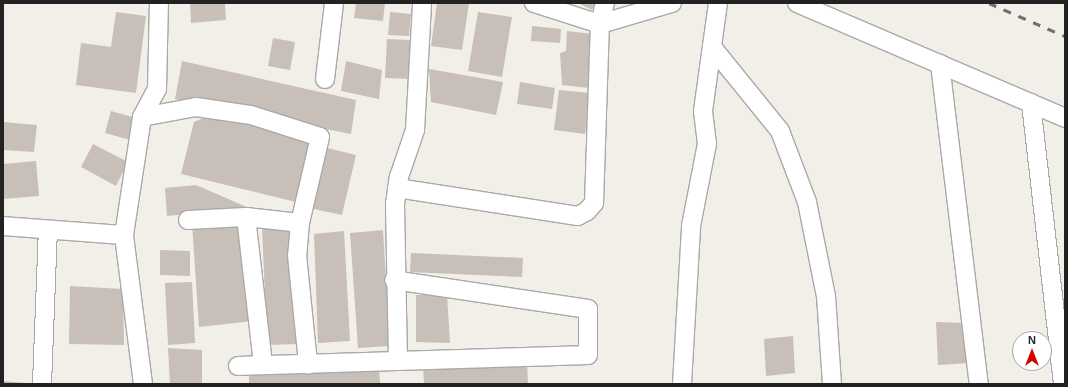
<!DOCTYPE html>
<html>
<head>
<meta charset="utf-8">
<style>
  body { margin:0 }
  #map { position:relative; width:1068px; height:387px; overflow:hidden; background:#f2efe9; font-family:Helvetica,sans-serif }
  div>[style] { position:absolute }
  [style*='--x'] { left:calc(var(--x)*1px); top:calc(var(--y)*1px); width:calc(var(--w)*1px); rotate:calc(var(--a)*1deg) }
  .building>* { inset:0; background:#c7bfb8 }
  .roads { filter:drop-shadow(1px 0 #a9a9a9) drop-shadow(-1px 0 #a9a9a9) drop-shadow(0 1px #a9a9a9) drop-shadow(0 -1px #a9a9a9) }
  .minor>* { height:18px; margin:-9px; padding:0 9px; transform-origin:9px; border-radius:9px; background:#fff }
  .rail>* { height:3px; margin-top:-1.5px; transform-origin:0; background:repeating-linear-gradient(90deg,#707070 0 8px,transparent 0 16px) }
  span { translate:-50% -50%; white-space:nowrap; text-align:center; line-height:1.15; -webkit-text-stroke:3px #fff; paint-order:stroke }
  .frame { position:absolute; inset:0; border:4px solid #222; pointer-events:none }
  .north { position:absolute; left:1012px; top:331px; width:40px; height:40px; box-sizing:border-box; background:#fff; border:1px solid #a7a7a7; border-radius:50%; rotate:0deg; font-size:11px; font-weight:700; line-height:16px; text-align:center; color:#222 }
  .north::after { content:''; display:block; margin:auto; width:14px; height:18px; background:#d40000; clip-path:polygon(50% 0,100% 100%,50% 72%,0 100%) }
</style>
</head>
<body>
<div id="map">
  <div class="building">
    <div style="clip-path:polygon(190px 3px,225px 3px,226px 20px,191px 23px)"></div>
    <div style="clip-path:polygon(356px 3px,385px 3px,383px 21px,354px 18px)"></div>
    <div style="clip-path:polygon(437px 3px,469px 3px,462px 50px,431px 46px)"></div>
    <div style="clip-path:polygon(578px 3px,595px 3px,592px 10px)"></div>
    <div style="clip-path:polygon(116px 12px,146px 16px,136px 93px,76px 85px,81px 43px,111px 47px)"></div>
    <div style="clip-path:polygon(390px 12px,411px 14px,409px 36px,388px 35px)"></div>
    <div style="clip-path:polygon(478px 12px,512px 17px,502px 77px,468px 71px)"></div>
    <div style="clip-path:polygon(532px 26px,561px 29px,560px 43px,531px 41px)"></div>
    <div style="clip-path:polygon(567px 31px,593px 34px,589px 88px,562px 85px,560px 53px,566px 51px)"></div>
    <div style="clip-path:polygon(273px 38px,295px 42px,290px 70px,268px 66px)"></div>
    <div style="clip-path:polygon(387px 39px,413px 40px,411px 79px,385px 78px)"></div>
    <div style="clip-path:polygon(182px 61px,356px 100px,351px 134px,175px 99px)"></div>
    <div style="clip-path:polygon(346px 61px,382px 70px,379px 99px,341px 91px)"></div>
    <div style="clip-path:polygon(429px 69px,503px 82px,496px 115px,431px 102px)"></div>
    <div style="clip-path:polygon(520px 82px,555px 88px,552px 109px,517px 104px)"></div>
    <div style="clip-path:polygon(559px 90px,590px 93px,585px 134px,554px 130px)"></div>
    <div style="clip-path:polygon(111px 111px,136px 118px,130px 140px,105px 133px)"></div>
    <div style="clip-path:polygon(214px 113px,312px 138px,296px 202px,181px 174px,194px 122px)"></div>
    <div style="clip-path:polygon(3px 122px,37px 125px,34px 152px,3px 150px)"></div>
    <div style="clip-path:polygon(93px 144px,128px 162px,116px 186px,81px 167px)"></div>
    <div style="clip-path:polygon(323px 147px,356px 155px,342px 215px,309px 208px)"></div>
    <div style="clip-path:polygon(36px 161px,39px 196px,3px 199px,3px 164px)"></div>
    <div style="clip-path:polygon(196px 185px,249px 208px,167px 216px,165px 188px)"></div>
    <div style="clip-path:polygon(192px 224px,240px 225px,253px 321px,199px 327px)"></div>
    <div style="clip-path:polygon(262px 226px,292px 228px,298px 344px,267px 345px)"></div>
    <div style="clip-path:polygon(383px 230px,390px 346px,358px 348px,350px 233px)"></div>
    <div style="clip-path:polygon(344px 231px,350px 341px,318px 343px,314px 234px)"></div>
    <div style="clip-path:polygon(160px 250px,190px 251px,190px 276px,160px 275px)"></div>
    <div style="clip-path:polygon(411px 253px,523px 258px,522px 277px,410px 272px)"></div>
    <div style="clip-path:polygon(192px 282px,195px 343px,168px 345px,165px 283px)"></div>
    <div style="clip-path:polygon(70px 286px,123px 289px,124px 345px,69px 344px)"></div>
    <div style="clip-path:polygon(416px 295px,447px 295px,450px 343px,416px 342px)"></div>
    <div style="clip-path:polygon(936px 322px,966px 323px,970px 363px,938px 365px)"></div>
    <div style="clip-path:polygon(793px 336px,795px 373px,766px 376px,764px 339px)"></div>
    <div style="clip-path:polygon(168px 348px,202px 350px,202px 384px,170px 384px)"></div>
    <div style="clip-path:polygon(527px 362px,528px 384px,424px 384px,423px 367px)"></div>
    <div style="clip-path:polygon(379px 368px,380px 384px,249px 384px,249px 372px)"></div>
    <div style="clip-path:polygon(3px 381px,26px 383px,26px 384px,3px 384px)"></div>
  </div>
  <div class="roads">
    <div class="minor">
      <div style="--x:534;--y:3;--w:69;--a:17.7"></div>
      <div style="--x:600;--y:24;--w:75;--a:-16.3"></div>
      <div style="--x:797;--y:3;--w:292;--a:23.2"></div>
      <div style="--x:712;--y:47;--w:108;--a:51"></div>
      <div style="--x:780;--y:131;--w:76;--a:69.2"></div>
      <div style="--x:807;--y:202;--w:96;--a:78.6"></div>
      <div style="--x:826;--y:296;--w:88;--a:86.1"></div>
      <div style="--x:940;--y:64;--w:322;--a:83.1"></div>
      <div style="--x:325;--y:79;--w:77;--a:-83.2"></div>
      <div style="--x:1031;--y:103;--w:283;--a:83.5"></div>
      <div style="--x:142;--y:117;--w:55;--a:-10.5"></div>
      <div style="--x:196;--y:107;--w:56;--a:8.3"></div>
      <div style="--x:251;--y:115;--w:72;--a:17.7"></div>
      <div style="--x:320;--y:137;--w:88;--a:103.1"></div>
      <div style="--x:300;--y:223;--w:32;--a:95"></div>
      <div style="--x:297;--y:255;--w:110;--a:84.2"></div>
      <div style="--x:397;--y:188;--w:183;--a:8.8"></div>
      <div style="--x:578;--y:216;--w:10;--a:-29"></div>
      <div style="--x:587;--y:211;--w:11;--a:-49"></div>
      <div style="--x:594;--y:203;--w:179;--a:-88.1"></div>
      <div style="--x:600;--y:24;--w:22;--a:-77"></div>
      <div style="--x:246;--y:217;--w:149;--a:83.4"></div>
      <div style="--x:188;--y:220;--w:58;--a:-3"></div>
      <div style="--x:246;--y:217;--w:54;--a:6.3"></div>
      <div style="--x:3;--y:226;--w:121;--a:4.3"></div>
      <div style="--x:398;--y:361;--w:157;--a:-91.1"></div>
      <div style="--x:395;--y:204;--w:27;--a:-82"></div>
      <div style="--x:399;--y:177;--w:50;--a:-71.2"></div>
      <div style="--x:415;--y:130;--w:127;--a:-86.8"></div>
      <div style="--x:238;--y:366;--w:350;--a:-1.8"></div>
      <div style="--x:588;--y:355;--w:46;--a:-90"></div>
      <div style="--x:588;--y:309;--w:196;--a:-171.5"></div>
      <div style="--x:42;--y:384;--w:154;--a:-87.8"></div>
      <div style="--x:143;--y:384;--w:150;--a:-97.3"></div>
      <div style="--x:124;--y:235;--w:119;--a:-81.3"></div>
      <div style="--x:142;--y:117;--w:32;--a:-62"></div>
      <div style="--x:157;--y:89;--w:86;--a:-88.7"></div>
      <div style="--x:682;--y:384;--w:158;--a:-86.7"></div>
      <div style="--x:691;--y:226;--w:84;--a:-79"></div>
      <div style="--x:707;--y:144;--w:33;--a:-97"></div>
      <div style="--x:703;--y:111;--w:109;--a:-82.1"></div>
    </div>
  </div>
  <div class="rail">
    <div style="--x:989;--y:3;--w:83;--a:23.5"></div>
  </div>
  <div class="frame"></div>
  <div class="north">N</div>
</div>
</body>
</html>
